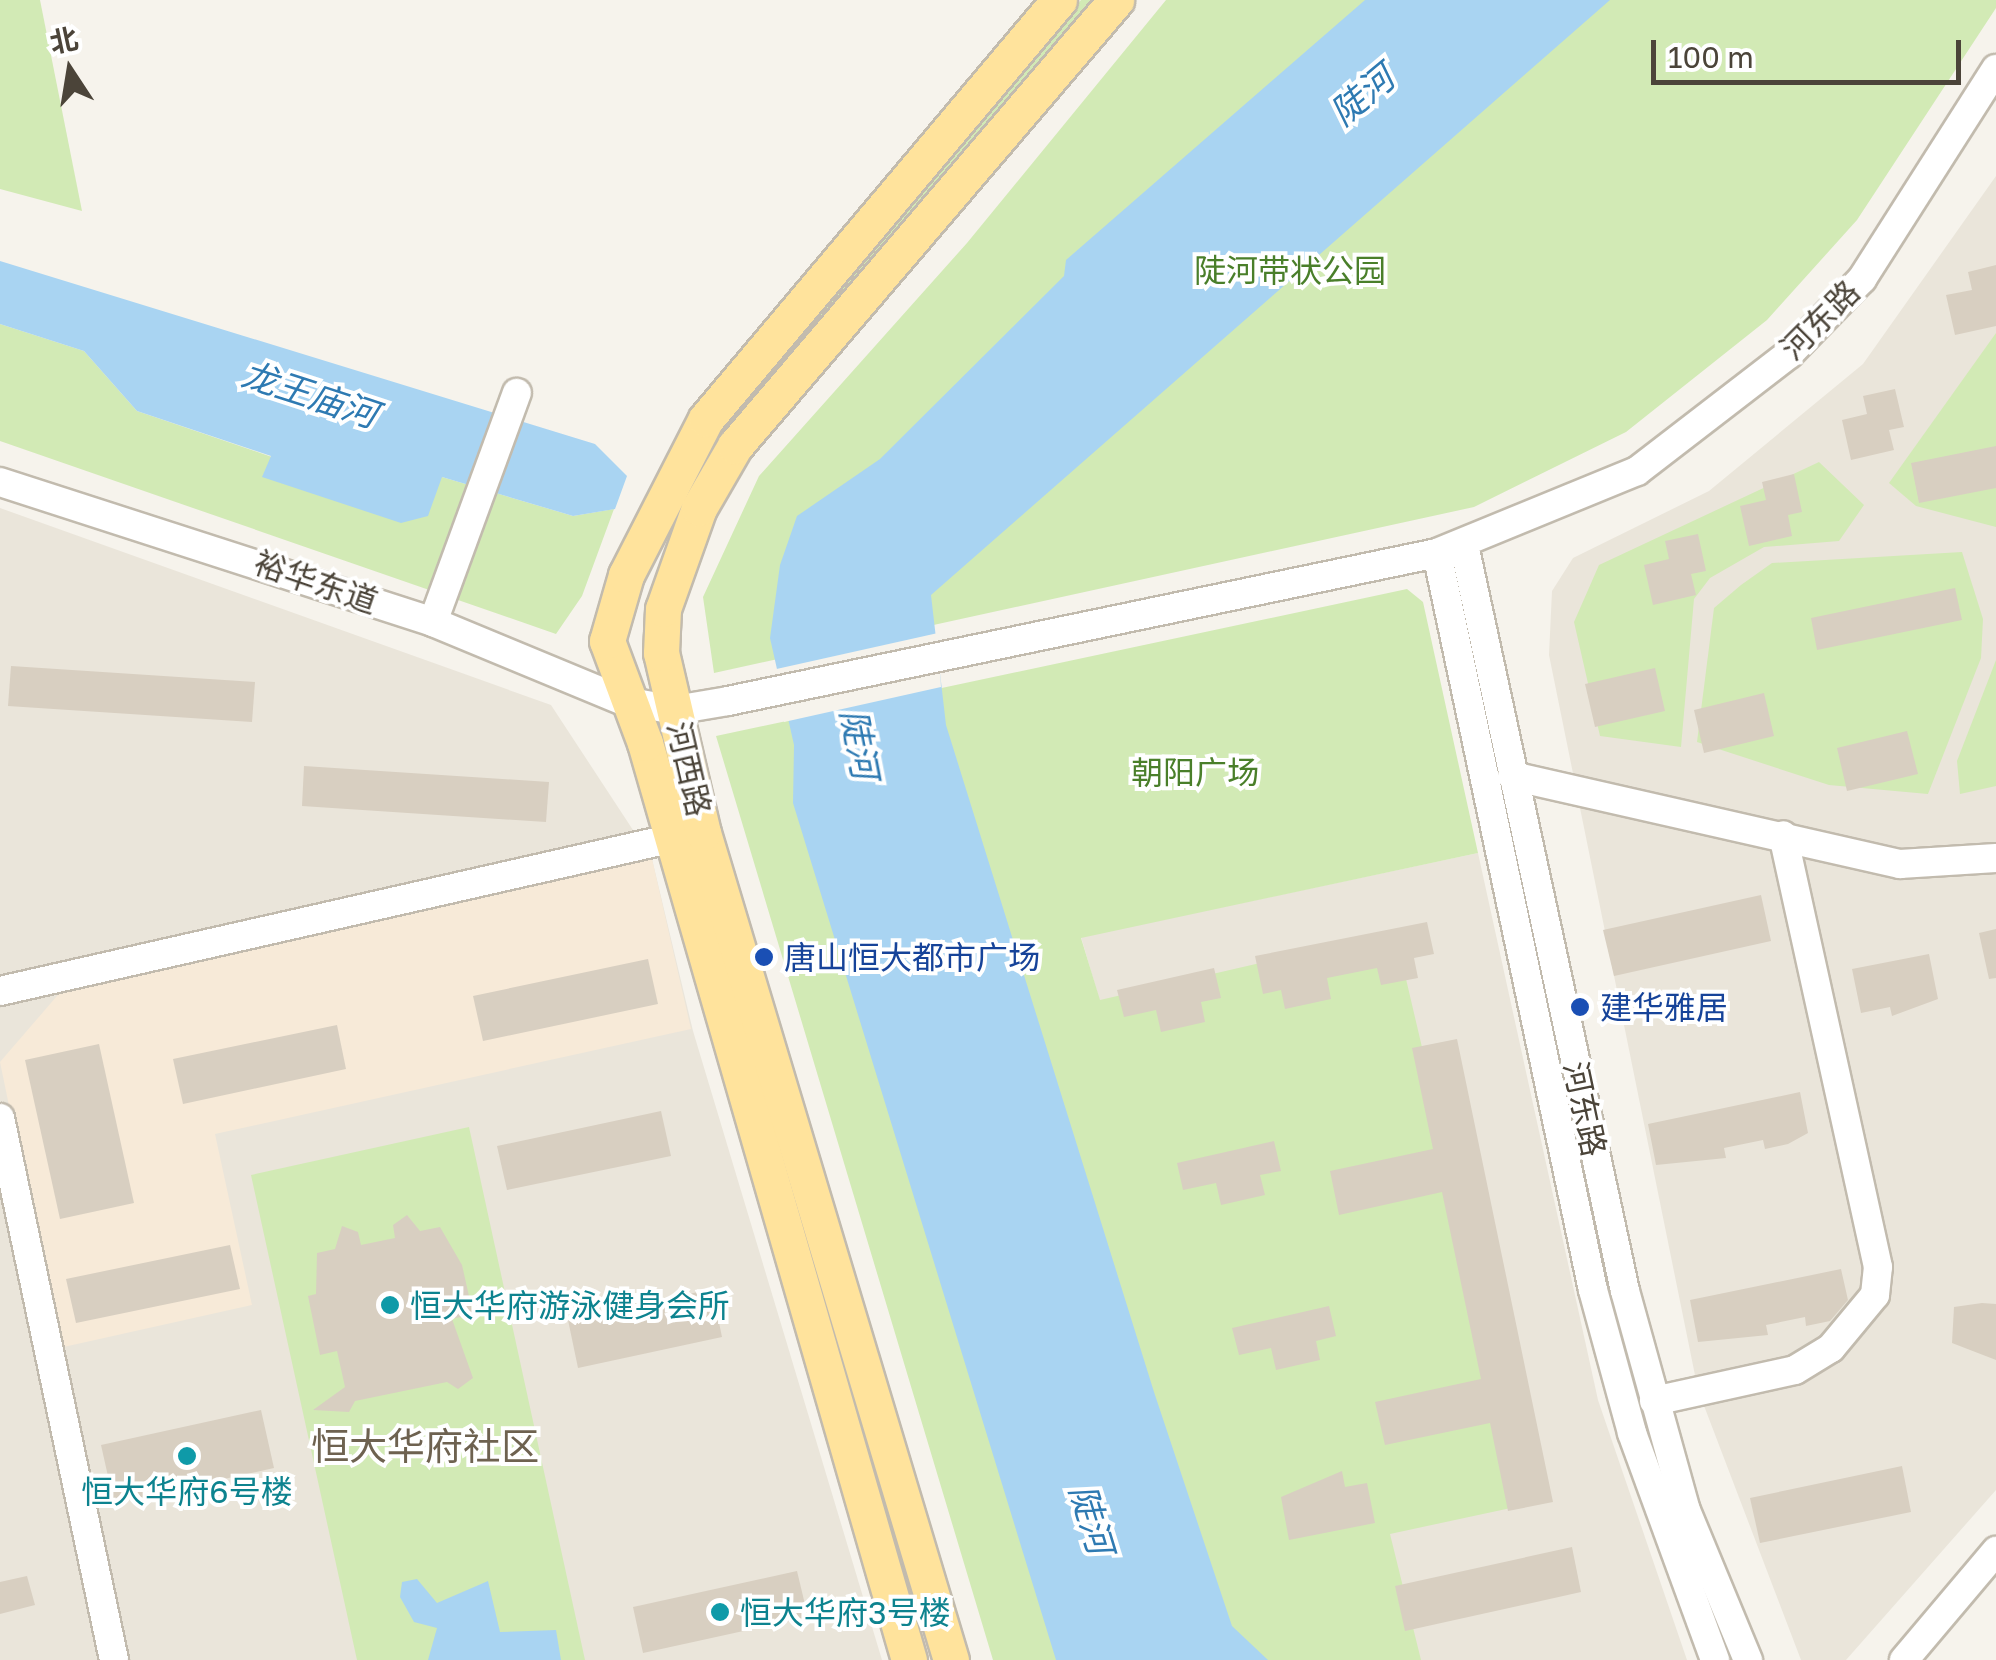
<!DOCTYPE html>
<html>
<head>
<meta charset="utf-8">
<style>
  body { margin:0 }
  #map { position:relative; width:1996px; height:1660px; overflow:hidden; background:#f6f3ec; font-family:"Golos Text","Noto Sans SC",sans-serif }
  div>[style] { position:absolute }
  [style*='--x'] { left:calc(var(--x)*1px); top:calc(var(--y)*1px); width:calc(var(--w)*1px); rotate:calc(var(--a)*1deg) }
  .residential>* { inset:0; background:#eae5da }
  .commercial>* { inset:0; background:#f7ead8 }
  .green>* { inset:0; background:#d2eab5 }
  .water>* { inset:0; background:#a9d4f2 }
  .pier>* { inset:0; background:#f6f3ec }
  .building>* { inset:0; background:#d8cfc1 }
  .roads { filter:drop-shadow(2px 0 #c2bbae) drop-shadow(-2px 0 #c2bbae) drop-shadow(0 2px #c2bbae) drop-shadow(0 -2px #c2bbae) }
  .minor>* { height:28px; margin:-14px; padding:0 14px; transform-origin:14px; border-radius:14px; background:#fff }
  .major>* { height:35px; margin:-17.5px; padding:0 17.5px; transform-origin:17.5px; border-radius:17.5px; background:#ffe39c }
  .dots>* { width:28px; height:28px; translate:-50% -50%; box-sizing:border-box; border:5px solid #fff; border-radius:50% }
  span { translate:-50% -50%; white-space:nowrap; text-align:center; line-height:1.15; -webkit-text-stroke:8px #fff; paint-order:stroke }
  .park-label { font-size:32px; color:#4a7f2a }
  .street-label { font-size:32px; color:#4b4439 }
  .transit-label { font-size:32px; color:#164399 }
  .left { translate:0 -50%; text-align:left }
  .culture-label { font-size:32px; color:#0d838f }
  .water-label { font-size:35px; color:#2e7ab2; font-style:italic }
  .quarter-label { font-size:38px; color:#6e6250 }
  .north { position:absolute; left:20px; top:20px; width:100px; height:100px; -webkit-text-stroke:8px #fff; paint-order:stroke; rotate:348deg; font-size:28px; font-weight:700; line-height:40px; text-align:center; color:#4b4439 }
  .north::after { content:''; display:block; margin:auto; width:35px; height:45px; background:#4b4439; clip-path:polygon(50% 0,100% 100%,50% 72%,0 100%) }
  .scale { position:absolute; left:1651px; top:40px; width:310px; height:45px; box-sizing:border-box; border:5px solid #4b4439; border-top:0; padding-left:12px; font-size:30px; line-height:35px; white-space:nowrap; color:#4b4439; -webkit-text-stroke:8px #fff; paint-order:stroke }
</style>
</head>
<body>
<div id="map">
  <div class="residential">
    <div style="clip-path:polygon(1996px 176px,1996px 1490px,1846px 1660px,1801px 1660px,1698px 1390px,1549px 655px,1552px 591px,1573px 558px,1709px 491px,1863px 364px)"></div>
    <div style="clip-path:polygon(0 508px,551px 705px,652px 859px,693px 1031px,882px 1660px,0 1660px)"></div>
    <div style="clip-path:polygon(1478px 853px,1598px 1400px,1687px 1660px,1363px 1660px,1265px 1565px,1081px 937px)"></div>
  </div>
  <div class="commercial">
    <div style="clip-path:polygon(652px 859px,691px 1029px,215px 1134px,252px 1305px,59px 1348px,0 1062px,63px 989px)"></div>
  </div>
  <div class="green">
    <div style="clip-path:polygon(0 0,40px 0,82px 211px,0 189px)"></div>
    <div style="clip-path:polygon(1081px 0,1096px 0,681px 510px,643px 588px,723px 421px)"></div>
    <div style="clip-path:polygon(1166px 0,1996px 0,1996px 8px,1857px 220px,1767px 320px,1626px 432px,1474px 507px,714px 673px,703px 597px,759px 476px,967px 243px)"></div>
    <div style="clip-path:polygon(0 324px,84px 351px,137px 411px,272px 457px,263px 476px,442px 477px,573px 516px,614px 509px,582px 596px,556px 634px,0 441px)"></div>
    <div style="clip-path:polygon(1996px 333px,1996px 527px,1916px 506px,1889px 483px)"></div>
    <div style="clip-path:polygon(1819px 462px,1864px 505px,1839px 541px,1764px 547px,1710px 578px,1694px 599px,1681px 747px,1600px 736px,1574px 622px,1599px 565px)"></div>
    <div style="clip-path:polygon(1962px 552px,1983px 619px,1981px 658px,1928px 794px,1829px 785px,1697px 742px,1714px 608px,1741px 585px,1772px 563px)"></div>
    <div style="clip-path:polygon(1407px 589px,1423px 602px,1478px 853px,1081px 938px,1100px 1000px,1395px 932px,1529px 1504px,1390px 1534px,1421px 1660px,993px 1660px,716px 736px)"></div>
    <div style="clip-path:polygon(1996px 660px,1996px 786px,1960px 794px,1957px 761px)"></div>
    <div style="clip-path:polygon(469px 1127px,585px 1660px,357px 1660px,251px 1175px)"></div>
  </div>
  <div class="water">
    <div style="clip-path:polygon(1365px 0,1610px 0,931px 595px,946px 725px,1154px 1392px,1232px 1626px,1268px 1660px,1056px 1660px,793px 803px,794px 745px,770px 638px,780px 565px,797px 516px,880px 459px,1064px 276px,1066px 260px)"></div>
    <div style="clip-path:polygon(0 261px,595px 444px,627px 476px,615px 509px,573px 516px,442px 477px,428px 516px,401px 523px,262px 477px,271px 456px,137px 411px,84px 351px,0 324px)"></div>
    <div style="clip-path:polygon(417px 1579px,437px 1603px,488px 1581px,500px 1632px,556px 1630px,561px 1660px,428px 1660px,437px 1628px,414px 1622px,400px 1597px,402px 1582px)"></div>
  </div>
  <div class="pier">
    <div style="clip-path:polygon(938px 633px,941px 687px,784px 722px,772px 670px)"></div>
  </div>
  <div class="building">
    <div style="clip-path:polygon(1996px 265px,1996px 326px,1955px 335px,1946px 295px,1972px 290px,1968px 272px)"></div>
    <div style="clip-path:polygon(1895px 389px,1904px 427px,1889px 430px,1894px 450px,1851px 460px,1842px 420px,1867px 414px,1863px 396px)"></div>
    <div style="clip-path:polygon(1996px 446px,1996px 488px,1919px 503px,1911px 463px)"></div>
    <div style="clip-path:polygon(1794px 474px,1802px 512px,1788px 515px,1792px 536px,1749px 546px,1740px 506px,1766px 500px,1762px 482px)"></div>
    <div style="clip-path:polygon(1698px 534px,1706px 571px,1691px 574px,1696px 595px,1653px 605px,1644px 565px,1669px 559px,1665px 541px)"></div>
    <div style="clip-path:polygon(1955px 588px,1962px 620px,1817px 650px,1811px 618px)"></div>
    <div style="clip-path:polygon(11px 666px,255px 682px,252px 722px,8px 706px)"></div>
    <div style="clip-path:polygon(1655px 668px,1665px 711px,1595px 727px,1585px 684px)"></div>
    <div style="clip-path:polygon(1764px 693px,1774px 736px,1704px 753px,1694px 710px)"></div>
    <div style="clip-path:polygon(1907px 731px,1918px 774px,1847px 791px,1837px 748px)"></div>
    <div style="clip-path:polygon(304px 766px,549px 782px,546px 822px,302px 806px)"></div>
    <div style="clip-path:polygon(1761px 895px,1771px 941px,1614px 976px,1603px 930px)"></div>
    <div style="clip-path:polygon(1427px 922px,1434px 954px,1414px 958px,1418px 978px,1381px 985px,1377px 968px,1327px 978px,1331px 999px,1285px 1009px,1281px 990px,1263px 994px,1255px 956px)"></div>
    <div style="clip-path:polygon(1996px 929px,1996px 978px,1989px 979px,1979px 933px)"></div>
    <div style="clip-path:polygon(1929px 954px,1938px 999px,1892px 1016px,1890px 1007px,1861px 1013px,1852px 969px)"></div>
    <div style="clip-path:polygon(648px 959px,658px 1004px,483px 1041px,473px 996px)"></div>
    <div style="clip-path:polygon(1214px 968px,1221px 998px,1201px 1002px,1205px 1022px,1161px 1032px,1156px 1010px,1124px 1017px,1117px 990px)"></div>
    <div style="clip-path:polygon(337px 1025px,346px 1069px,183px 1104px,173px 1059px)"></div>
    <div style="clip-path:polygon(1457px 1039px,1553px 1502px,1508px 1511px,1490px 1423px,1385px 1445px,1375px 1402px,1481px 1379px,1442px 1192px,1339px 1215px,1330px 1171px,1433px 1149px,1412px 1048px)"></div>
    <div style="clip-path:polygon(99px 1044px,134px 1203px,60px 1219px,25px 1060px)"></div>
    <div style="clip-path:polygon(1800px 1092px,1808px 1133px,1788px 1144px,1765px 1149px,1763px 1140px,1724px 1148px,1726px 1158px,1656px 1165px,1648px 1124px)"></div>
    <div style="clip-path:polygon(661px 1111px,671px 1156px,507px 1190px,497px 1146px)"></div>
    <div style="clip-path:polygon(1274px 1141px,1281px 1171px,1260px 1175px,1265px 1195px,1221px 1205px,1216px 1183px,1183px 1190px,1177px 1163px)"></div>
    <div style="clip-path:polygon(407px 1215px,420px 1231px,440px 1227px,462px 1265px,473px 1314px,452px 1319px,473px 1378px,458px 1389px,447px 1382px,355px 1401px,349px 1412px,313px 1410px,345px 1387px,337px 1351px,320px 1355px,308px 1296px,316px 1294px,317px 1253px,335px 1249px,342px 1226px,358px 1232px,361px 1245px,395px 1238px,393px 1225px)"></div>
    <div style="clip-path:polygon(230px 1245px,240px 1289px,76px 1323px,66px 1279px)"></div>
    <div style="clip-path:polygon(1841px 1269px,1848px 1300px,1830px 1321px,1806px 1326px,1805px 1317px,1766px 1325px,1768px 1335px,1698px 1342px,1690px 1300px)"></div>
    <div style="clip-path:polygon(712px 1289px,722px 1337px,578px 1368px,568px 1320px)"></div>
    <div style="clip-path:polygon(1982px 1303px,1996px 1304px,1996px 1360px,1952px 1343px,1954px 1307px)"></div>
    <div style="clip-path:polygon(1329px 1306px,1336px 1336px,1316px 1341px,1320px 1360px,1276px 1370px,1271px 1348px,1239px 1355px,1232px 1328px)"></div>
    <div style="clip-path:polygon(261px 1410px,274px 1468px,114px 1503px,101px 1445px)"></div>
    <div style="clip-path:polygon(1902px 1466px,1911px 1512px,1760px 1543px,1750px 1498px)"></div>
    <div style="clip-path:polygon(1342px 1471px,1345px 1487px,1367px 1483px,1375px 1523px,1289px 1540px,1281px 1497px)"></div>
    <div style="clip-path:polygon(1572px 1547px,1581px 1592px,1405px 1631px,1395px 1586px)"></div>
    <div style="clip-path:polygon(797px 1571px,808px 1617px,643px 1653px,633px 1607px)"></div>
    <div style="clip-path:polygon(27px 1576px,35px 1605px,0 1614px,0 1582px)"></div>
  </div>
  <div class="roads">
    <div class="minor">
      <div style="--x:0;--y:482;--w:455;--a:17.9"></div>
      <div style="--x:433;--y:622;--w:207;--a:22.5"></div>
      <div style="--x:624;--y:701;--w:52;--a:10"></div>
      <div style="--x:675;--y:710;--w:54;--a:-9.6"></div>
      <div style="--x:728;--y:701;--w:724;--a:-11.79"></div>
      <div style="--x:1437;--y:553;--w:216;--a:-22.3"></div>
      <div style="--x:1637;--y:471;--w:192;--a:-37.6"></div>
      <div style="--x:1789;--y:354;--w:105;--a:-45.8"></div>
      <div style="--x:1862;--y:279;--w:249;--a:-57.5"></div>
      <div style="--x:1464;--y:545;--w:763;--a:77.82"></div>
      <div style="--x:1625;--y:1291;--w:225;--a:74.5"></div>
      <div style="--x:1685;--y:1508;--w:165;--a:67.5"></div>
      <div style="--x:1437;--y:553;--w:753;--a:78.05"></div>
      <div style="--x:1593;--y:1290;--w:148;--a:74.7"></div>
      <div style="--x:1632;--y:1433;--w:242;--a:69.9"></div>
      <div style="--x:433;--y:622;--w:244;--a:-69.9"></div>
      <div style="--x:1512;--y:776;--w:398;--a:12.8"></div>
      <div style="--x:1900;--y:864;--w:96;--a:-3.6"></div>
      <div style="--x:0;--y:991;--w:686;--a:-12.8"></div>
      <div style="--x:0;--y:1118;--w:554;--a:78.12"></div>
      <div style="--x:1654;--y:1401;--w:144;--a:-12.4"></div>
      <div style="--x:1795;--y:1370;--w:42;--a:-31.4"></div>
      <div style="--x:1831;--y:1348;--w:69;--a:-50.3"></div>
      <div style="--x:1875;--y:1295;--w:28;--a:-84"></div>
      <div style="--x:1878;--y:1267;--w:442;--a:-102.4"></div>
      <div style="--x:1904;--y:1660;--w:143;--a:-49.8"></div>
    </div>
    <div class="major">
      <div style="--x:909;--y:1660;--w:954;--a:-106.06"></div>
      <div style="--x:645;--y:743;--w:109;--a:-110.4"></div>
      <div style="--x:607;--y:641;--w:69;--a:-73.9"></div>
      <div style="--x:626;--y:575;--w:175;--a:-62.9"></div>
      <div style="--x:706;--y:419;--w:548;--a:-49.89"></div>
      <div style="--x:951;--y:1660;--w:863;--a:-106.69"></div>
      <div style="--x:703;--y:833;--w:185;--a:-103.1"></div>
      <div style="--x:661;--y:653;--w:44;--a:-87.4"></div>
      <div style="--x:663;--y:609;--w:107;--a:-70.4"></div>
      <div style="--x:699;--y:508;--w:72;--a:-59.9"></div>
      <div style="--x:735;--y:446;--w:587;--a:-49.49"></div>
    </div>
  </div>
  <div class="dots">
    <div style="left:764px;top:957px;background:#1a4fb4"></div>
    <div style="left:1580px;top:1007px;background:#1a4fb4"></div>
    <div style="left:390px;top:1305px;background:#0f9aa8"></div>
    <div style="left:187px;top:1456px;background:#0f9aa8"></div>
    <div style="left:720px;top:1612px;background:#0f9aa8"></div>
  </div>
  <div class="park-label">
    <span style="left:1290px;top:270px">陡河带状公园</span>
    <span style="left:1195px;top:772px">朝阳广场</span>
  </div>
  <div class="street-label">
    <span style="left:1820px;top:320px;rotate:-45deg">河东路</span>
    <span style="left:316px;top:582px;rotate:19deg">裕华东道</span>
    <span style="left:689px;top:769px;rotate:77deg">河西路</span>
    <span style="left:1585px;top:1109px;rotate:78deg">河东路</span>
  </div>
  <div class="transit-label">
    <span class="left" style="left:784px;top:957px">唐山恒大都市广场</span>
    <span class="left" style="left:1600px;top:1007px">建华雅居</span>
  </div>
  <div class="culture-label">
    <span class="left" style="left:410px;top:1305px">恒大华府游泳健身会所</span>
    <span style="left:187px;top:1491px">恒大华府6号楼</span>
    <span class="left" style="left:740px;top:1612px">恒大华府3号楼</span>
  </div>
  <div class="water-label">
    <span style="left:1362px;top:95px;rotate:-40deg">陡河</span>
    <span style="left:310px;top:394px;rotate:18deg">龙王庙河</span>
    <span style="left:860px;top:744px;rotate:79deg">陡河</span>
    <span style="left:1092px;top:1519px;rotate:73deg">陡河</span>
  </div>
  <div class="quarter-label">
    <span style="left:425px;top:1446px">恒大华府社区</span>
  </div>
  <div class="north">北</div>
  <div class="scale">100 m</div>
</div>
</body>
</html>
